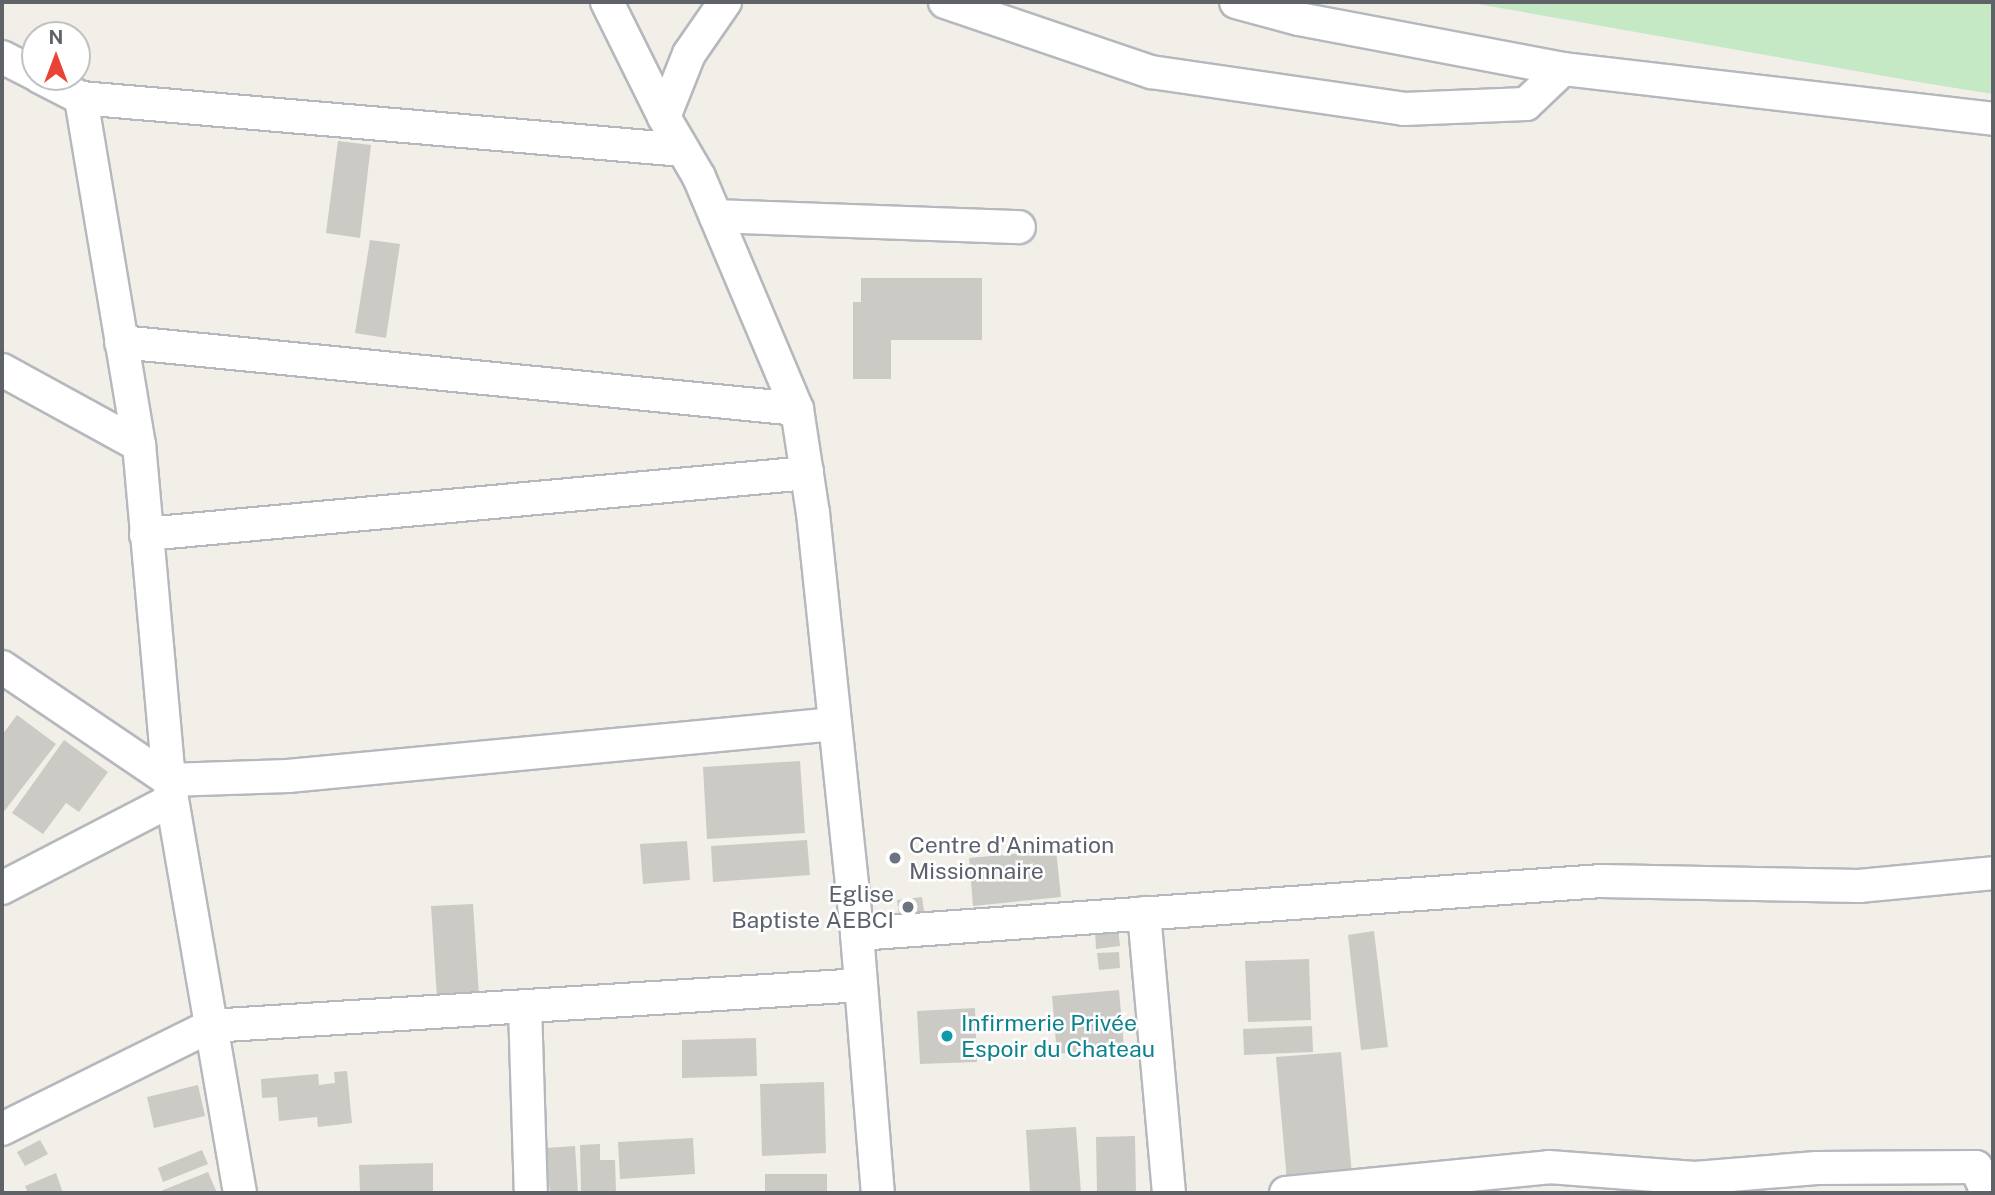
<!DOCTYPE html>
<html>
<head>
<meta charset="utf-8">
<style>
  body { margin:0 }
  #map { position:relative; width:1995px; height:1195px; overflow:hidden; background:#f1efe8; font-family:"Public Sans",sans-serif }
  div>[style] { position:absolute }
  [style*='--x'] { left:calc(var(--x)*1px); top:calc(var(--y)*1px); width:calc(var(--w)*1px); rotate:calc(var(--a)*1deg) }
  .green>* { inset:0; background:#c5e8c5 }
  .building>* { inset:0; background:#cccac5 }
  .roads { filter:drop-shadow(2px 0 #b5b8bc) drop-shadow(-2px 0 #b5b8bc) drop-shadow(0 2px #b5b8bc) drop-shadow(0 -2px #b5b8bc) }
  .street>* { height:32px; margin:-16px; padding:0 16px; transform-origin:16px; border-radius:16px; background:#fff }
  .dots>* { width:19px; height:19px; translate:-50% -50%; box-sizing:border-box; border:4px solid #fff; border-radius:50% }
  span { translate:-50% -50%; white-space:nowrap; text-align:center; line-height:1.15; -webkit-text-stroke:5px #fff; paint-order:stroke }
  .worship-label { font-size:23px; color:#5b616d }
  .left { translate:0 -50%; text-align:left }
  .right { translate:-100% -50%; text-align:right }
  .culture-label { font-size:23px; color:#0d838f }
  .frame { position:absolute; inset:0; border:4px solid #5f6368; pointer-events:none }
  .north { position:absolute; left:21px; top:21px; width:70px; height:70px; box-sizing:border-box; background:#fff; border:2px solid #bfc1c3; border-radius:50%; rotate:0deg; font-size:19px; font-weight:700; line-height:28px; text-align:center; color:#5f6368 }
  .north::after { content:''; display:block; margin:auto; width:24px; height:32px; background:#ea4335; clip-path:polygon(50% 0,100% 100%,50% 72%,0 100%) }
</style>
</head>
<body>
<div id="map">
  <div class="green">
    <div style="clip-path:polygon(1466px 2px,1993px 2px,1993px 94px,1924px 83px)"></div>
  </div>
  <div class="building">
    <div style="clip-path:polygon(338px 141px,371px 145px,360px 238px,326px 233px)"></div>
    <div style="clip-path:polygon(370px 240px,400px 244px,386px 338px,355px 333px)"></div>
    <div style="clip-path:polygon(861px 278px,982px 278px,982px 340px,891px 340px,891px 379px,853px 379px,853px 302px,861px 302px)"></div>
    <div style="clip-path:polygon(17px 715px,56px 744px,2px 814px,2px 735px)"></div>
    <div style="clip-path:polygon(64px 740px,108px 772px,79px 812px,66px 803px,43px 834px,12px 813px)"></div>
    <div style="clip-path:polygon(800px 761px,805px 833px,707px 839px,703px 767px)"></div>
    <div style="clip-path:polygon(807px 840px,810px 875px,713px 882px,711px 846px)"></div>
    <div style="clip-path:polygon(687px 841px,690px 880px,643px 884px,640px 844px)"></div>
    <div style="clip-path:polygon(1056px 850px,1061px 897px,973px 906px,969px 858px)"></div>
    <div style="clip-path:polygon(922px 897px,925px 917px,900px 921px,897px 900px)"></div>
    <div style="clip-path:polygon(473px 904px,479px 995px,437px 998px,431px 906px)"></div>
    <div style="clip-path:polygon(1118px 928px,1120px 946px,1096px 949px,1095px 931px)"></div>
    <div style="clip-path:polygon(1374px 931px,1388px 1047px,1361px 1050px,1348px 935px)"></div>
    <div style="clip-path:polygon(1119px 952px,1120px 968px,1099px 970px,1097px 953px)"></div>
    <div style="clip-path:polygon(1309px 959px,1311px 1020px,1248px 1022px,1245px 961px)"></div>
    <div style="clip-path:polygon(1119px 990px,1124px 1047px,1057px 1054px,1052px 996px)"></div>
    <div style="clip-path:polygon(975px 1008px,977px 1062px,920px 1064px,917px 1011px)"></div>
    <div style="clip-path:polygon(1312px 1026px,1313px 1052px,1244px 1055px,1243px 1029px)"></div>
    <div style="clip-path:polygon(756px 1038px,757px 1076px,682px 1078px,682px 1040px)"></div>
    <div style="clip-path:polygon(1341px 1052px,1352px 1175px,1287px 1181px,1276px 1057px)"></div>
    <div style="clip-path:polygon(347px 1071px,352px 1123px,318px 1127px,317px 1117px,279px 1121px,277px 1097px,262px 1098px,261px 1079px,318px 1074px,319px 1085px,335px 1083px,334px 1072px)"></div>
    <div style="clip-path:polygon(824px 1082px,826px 1153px,762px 1156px,760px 1084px)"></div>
    <div style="clip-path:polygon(198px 1085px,205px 1116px,154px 1128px,147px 1097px)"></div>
    <div style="clip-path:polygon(1076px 1127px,1081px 1193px,1030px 1193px,1026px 1130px)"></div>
    <div style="clip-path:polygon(1135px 1136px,1136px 1193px,1097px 1193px,1096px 1137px)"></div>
    <div style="clip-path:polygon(693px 1138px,695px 1174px,620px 1179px,618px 1142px)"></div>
    <div style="clip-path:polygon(40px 1140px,48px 1154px,25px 1166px,17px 1152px)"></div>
    <div style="clip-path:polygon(600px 1144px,600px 1160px,615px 1160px,616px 1193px,581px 1193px,580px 1145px)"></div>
    <div style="clip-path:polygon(575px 1146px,578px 1193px,550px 1193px,546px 1148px)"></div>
    <div style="clip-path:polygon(202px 1150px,208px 1164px,163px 1182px,158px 1168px)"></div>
    <div style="clip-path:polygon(433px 1163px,433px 1193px,360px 1193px,359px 1165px)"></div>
    <div style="clip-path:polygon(208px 1172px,217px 1193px,156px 1193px)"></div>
    <div style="clip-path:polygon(56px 1173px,63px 1193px,28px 1193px,25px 1186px)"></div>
    <div style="clip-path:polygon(765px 1174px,827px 1174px,827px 1193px,765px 1193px)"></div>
  </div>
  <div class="roads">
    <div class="street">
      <div style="--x:607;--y:2;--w:128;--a:63.6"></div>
      <div style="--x:725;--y:2;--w:63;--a:124.7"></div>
      <div style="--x:689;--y:54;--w:68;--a:111.6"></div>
      <div style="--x:664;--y:117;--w:69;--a:59.7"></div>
      <div style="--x:699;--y:177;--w:252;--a:67.1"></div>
      <div style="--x:797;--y:409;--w:105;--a:81.3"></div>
      <div style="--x:813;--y:513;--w:423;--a:84"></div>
      <div style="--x:857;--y:934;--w:260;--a:85.4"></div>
      <div style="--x:945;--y:2;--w:218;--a:18.8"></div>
      <div style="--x:1151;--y:72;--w:256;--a:8.3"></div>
      <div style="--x:1404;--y:109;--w:122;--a:-2.3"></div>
      <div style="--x:1526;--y:104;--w:51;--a:-43.4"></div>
      <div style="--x:1236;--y:2;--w:65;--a:15.1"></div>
      <div style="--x:1299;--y:19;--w:269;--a:10.7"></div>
      <div style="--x:1563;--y:69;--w:433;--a:6.6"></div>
      <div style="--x:2;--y:57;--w:37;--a:27"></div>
      <div style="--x:40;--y:77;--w:46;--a:27.1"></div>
      <div style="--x:716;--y:216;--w:303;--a:2.1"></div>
      <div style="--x:121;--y:342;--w:679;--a:5.66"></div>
      <div style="--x:2;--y:370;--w:156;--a:28.7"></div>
      <div style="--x:146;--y:534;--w:664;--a:-5.27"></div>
      <div style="--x:2;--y:667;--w:202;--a:34.1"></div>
      <div style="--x:169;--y:780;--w:119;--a:-1.9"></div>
      <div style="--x:288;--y:776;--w:549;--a:-5.43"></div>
      <div style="--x:2;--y:888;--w:191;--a:-27.4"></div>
      <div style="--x:1144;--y:913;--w:281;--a:84.9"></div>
      <div style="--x:857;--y:934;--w:746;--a:-4.07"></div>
      <div style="--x:1601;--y:881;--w:258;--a:1.1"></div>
      <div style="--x:1859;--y:886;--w:135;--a:-5.5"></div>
      <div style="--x:525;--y:1007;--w:186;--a:88.2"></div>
      <div style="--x:2;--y:1129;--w:232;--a:-26.3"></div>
      <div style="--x:210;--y:1026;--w:652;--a:-3.6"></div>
      <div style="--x:240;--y:1193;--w:419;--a:-99.8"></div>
      <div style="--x:169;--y:780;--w:336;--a:-95.1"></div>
      <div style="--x:139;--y:445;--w:352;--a:-99.5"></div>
      <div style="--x:81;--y:98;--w:604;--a:4.94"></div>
      <div style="--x:1286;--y:1193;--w:264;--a:-5.6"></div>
      <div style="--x:1549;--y:1167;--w:146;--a:4.3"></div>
      <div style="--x:1695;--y:1178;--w:122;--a:-4.7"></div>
      <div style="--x:1817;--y:1168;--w:159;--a:-0.4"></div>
      <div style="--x:1976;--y:1167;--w:28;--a:67"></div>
    </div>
  </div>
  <div class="dots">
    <div style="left:895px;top:858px;background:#6b7280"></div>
    <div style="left:908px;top:907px;background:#6b7280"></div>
    <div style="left:947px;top:1036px;background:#0f9aa8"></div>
  </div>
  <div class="worship-label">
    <span class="left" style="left:909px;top:858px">Centre d'Animation<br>Missionnaire</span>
    <span class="right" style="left:894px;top:907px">Eglise<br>Baptiste AEBCI</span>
  </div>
  <div class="culture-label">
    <span class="left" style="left:961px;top:1036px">Infirmerie Privée<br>Espoir du Chateau</span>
  </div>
  <div class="frame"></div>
  <div class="north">N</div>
</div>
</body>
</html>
